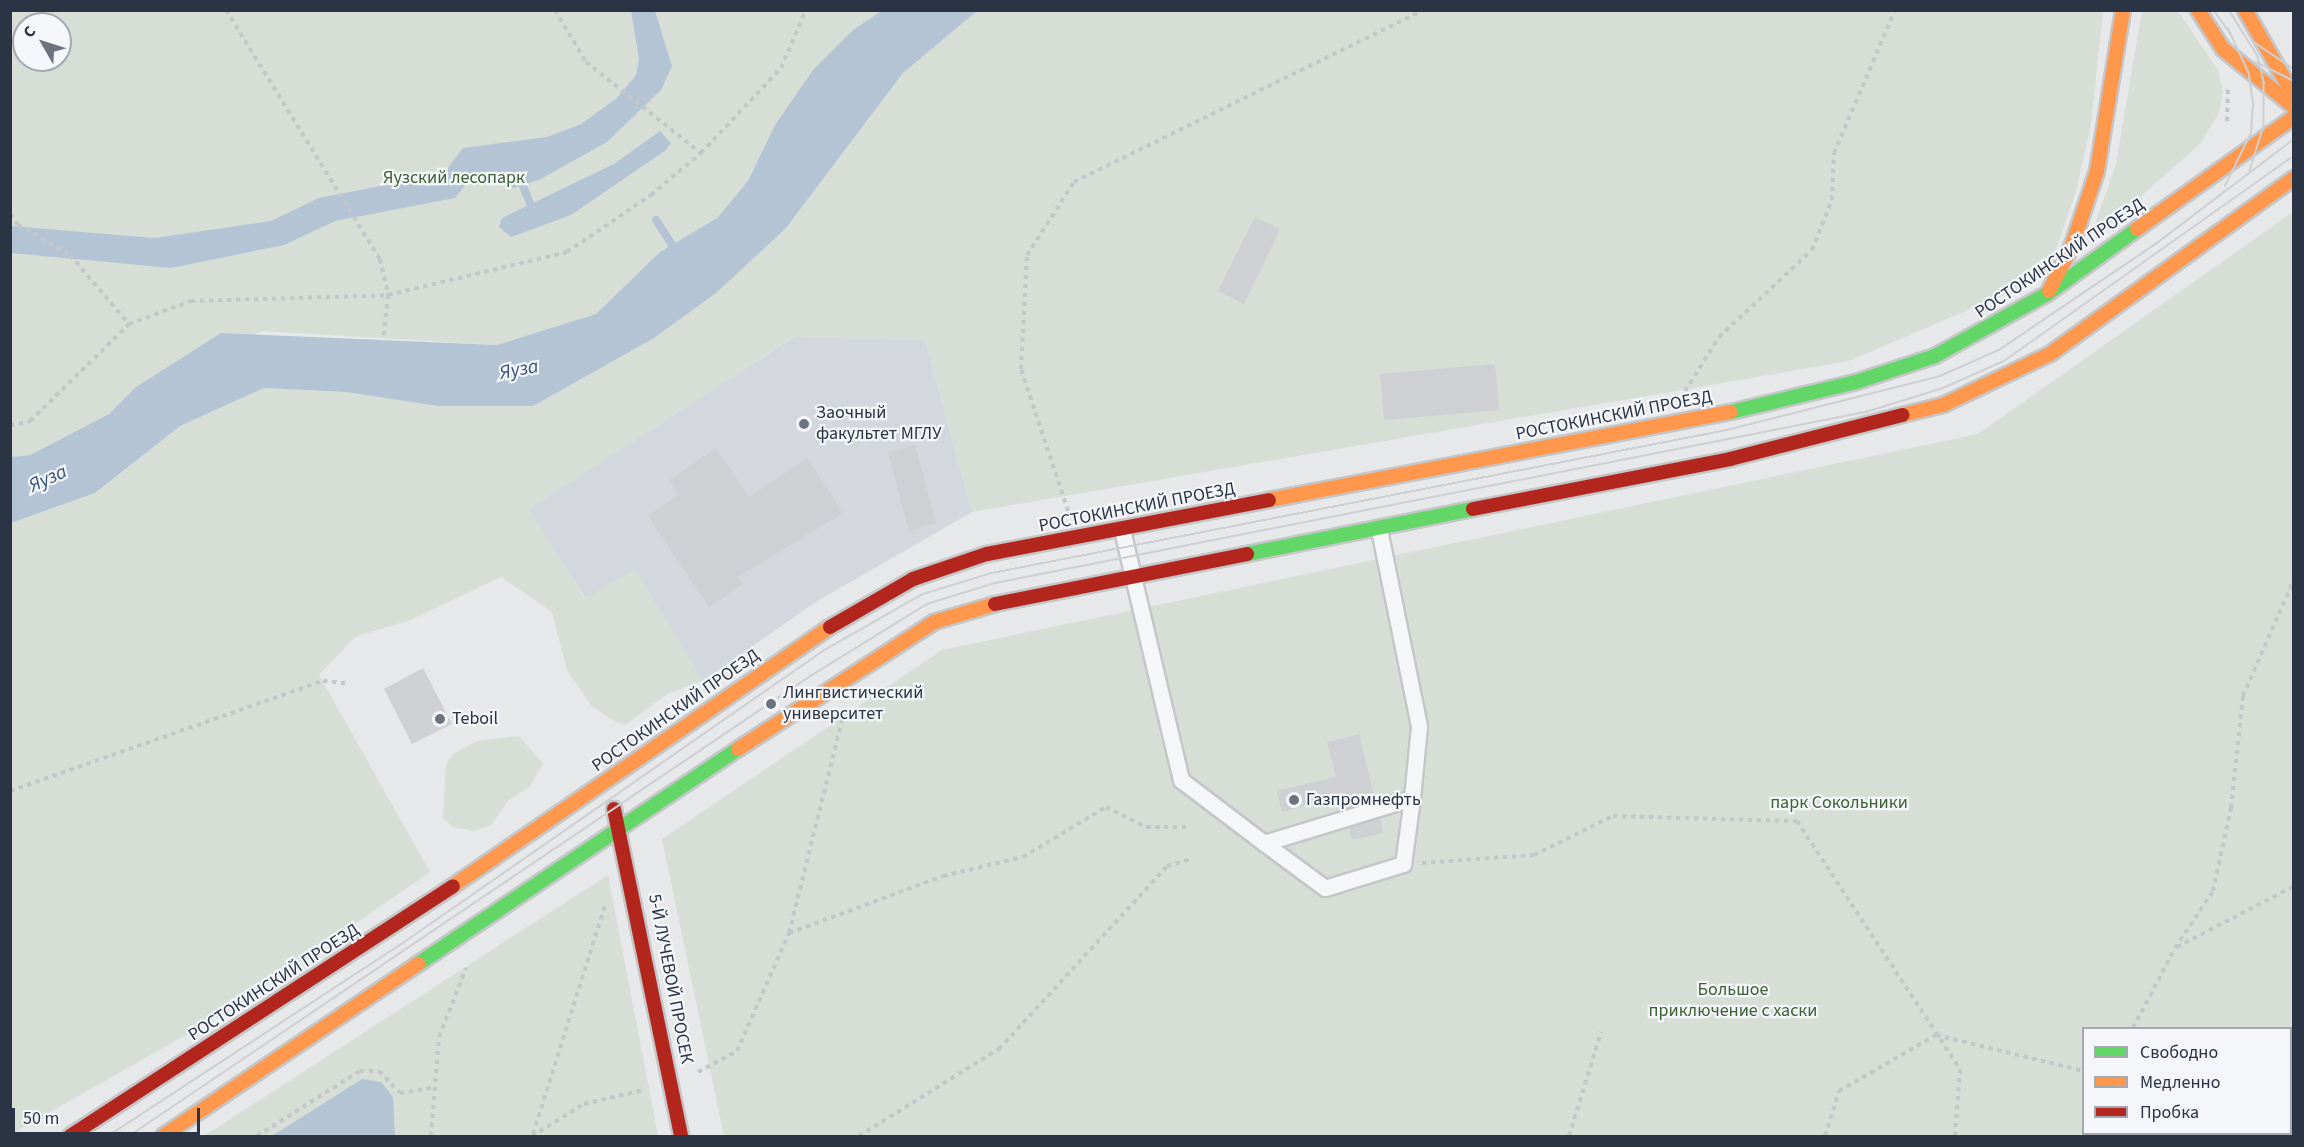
<!DOCTYPE html>
<html>
<head>
<meta charset="utf-8">
<style>
  body { margin:0 }
  #map { position:relative; width:2304px; height:1147px; overflow:hidden; background:#e6e8ea; font-family:"Source Sans 3",sans-serif }
  div>[style] { position:absolute }
  [style*='--x'] { left:calc(var(--x)*1px); top:calc(var(--y)*1px); width:calc(var(--w)*1px); rotate:calc(var(--a)*1deg) }
  .built>* { inset:0; background:#d4d7dd }
  .green>* { inset:0; background:#d6ded6 }
  .water>* { inset:0; background:#b4c4d5 }
  .stream>* { height:8px; margin:-4px; padding:0 4px; transform-origin:4px; border-radius:4px; background:#b4c4d5 }
  .building>* { inset:0; background:#ced0d3 }
  .path>* { height:4px; margin-top:-2px; transform-origin:0; background:repeating-linear-gradient(90deg,#c5c6ca 0 4.5px,transparent 0 9px) }
  .roads { filter:drop-shadow(2px 0 #c4c6c8) drop-shadow(-2px 0 #c4c6c8) drop-shadow(0 2px #c4c6c8) drop-shadow(0 -2px #c4c6c8) }
  .lane>* { height:15px; margin:-7.5px; padding:0 7.5px; transform-origin:7.5px; border-radius:7.5px; background:#f5f6f7 }
  .fast>* { height:14px; margin:-7px; padding:0 7px; transform-origin:7px; border-radius:7px; background:#63d668 }
  .slow>* { height:14px; margin:-7px; padding:0 7px; transform-origin:7px; border-radius:7px; background:#ff974d }
  .jam>* { height:14px; margin:-7px; padding:0 7px; transform-origin:7px; border-radius:7px; background:#b3261e }
  .tram>* { height:1.5px; margin:-0.75px; padding:0 0.75px; transform-origin:0.75px; border-radius:0.75px; background:#cecfd2 }
  .dots>* { width:16px; height:16px; translate:-50% -50%; box-sizing:border-box; border:3px solid #f4f6f9; border-radius:50% }
  span { translate:-50% -50%; white-space:nowrap; text-align:center; line-height:1.15; -webkit-text-stroke:4.5px #f4f6f9; paint-order:stroke }
  .park-label { font-size:18px; color:#3f6138 }
  .street-label { font-size:18px; color:#2b3445 }
  .poi-label { font-size:18px; color:#2b3445 }
  .left { translate:0 -50%; text-align:left }
  .water-label { font-size:20px; color:#34527a; font-style:italic }
  .frame { position:absolute; inset:0; border:12px solid #2b3445; pointer-events:none }
  .legend { position:absolute; left:2082px; top:1027px; width:210px; height:108px; box-sizing:border-box; background:#f4f6f9; border:2px solid #a4a8b1; margin:0; padding:8px 10px; list-style:none; font-size:18px; color:#2b3445 }
  .legend li { display:flex; align-items:center; gap:12px; height:30px }
  .legend b { width:30px; border:2px solid #a4a8b1 }
  .north { position:absolute; left:12px; top:12px; width:60px; height:60px; box-sizing:border-box; background:#f4f6f9; border:2px solid #a4a8b1; border-radius:50%; rotate:309deg; font-size:16px; font-weight:700; line-height:24px; text-align:center; color:#2b3445 }
  .north::after { content:''; display:block; margin:auto; width:21px; height:27px; background:#6c737f; clip-path:polygon(50% 0,100% 100%,50% 72%,0 100%) }
  .scale { position:absolute; left:12px; top:1108px; width:188px; height:27px; box-sizing:border-box; border:3px solid #2b3445; border-top:0; padding-left:8px; font-size:18px; line-height:21px; white-space:nowrap; color:#2b3445; -webkit-text-stroke:4px #f4f6f9; paint-order:stroke }
</style>
</head>
<body>
<div id="map">
  <div class="built">
    <div style="clip-path:polygon(794px 337px,925px 340px,972px 512px,814px 603px,703px 681px,635px 570px,586px 599px,528px 509px)"></div>
  </div>
  <div class="green">
    <div style="clip-path:polygon(evenodd,10px 11px,883px 11px,853px 30px,775px 125px,748px 181px,717px 218px,660px 252px,596px 314px,497px 345px,263px 331px,177px 362px,136px 387px,109px 414px,29px 455px,11px 457px,10px 11px,24px 24px,60px 24px,60px 60px,24px 60px,24px 24px)"></div>
    <div style="clip-path:polygon(977px 11px,2103px 11px,2091px 125px,2075px 195px,2051px 263px,2017px 289px,1849px 361px,972px 512px,925px 340px,793px 337px,529px 509px,585px 599px,635px 569px,703px 681px,667px 694px,625px 725px,612px 720px,591px 705px,567px 670px,552px 612px,501px 577px,410px 620px,355px 637px,319px 675px,430px 872px,230px 1010px,11px 1134px,11px 523px,95px 493px,180px 426px,264px 388px,346px 392px,438px 406px,533px 406px,607px 360px,786px 228px,903px 73px)"></div>
    <div style="clip-path:polygon(2142px 11px,2178px 11px,2218px 70px,2223px 92px,2219px 113px,2200px 144px,2089px 242px,2116px 164px)"></div>
    <div style="clip-path:polygon(evenodd,2293px 212px,2293px 1136px,724px 1136px,662px 839px,942px 650px,1978px 434px,2293px 212px,2084px 1028px,2290px 1028px,2290px 1134px,2084px 1134px,2084px 1028px)"></div>
    <div style="clip-path:polygon(519px 736px,543px 764px,530px 786px,508px 801px,491px 825px,474px 831px,453px 827px,443px 818px,446px 765px,453px 754px,477px 741px)"></div>
    <div style="clip-path:polygon(608px 875px,658px 1136px,204px 1136px)"></div>
  </div>
  <div class="water">
    <div style="clip-path:polygon(883px 10px,977px 11px,903px 73px,786px 228px,716px 293px,654px 338px,533px 406px,438px 406px,346px 392px,264px 388px,180px 426px,95px 493px,11px 523px,11px 457px,30px 455px,109px 414px,136px 387px,221px 333px,497px 345px,596px 314px,660px 252px,717px 218px,748px 181px,775px 125px,813px 70px,853px 30px)"></div>
    <div style="clip-path:polygon(631px 11px,655px 11px,672px 66px,661px 90px,607px 142px,539px 180px,513px 188px,494px 172px,476px 172px,455px 198px,335px 221px,284px 245px,171px 268px,11px 253px,11px 226px,154px 238px,271px 221px,319px 198px,443px 174px,463px 148px,547px 137px,581px 124px,617px 98px,636px 75px,639px 59px)"></div>
    <div style="clip-path:polygon(660px 131px,671px 143px,666px 150px,571px 215px,511px 237px,499px 227px,502px 218px,614px 164px)"></div>
    <div style="clip-path:polygon(362px 1079px,381px 1082px,393px 1097px,395px 1136px,272px 1136px)"></div>
  </div>
  <div class="stream">
    <div style="--x:519;--y:176;--w:32;--a:68"></div>
    <div style="--x:531;--y:206;--w:9;--a:32"></div>
    <div style="--x:656;--y:220;--w:38;--a:57"></div>
  </div>
  <div class="building">
    <div style="clip-path:polygon(1255px 217px,1280px 229px,1244px 304px,1218px 291px)"></div>
    <div style="clip-path:polygon(1495px 364px,1499px 410px,1384px 420px,1380px 374px)"></div>
    <div style="clip-path:polygon(915px 445px,936px 523px,909px 531px,888px 452px)"></div>
    <div style="clip-path:polygon(716px 448px,749px 497px,807px 458px,843px 513px,738px 577px,743px 584px,709px 607px,648px 516px,679px 494px,669px 480px)"></div>
    <div style="clip-path:polygon(423px 668px,452px 724px,412px 744px,384px 689px)"></div>
    <div style="clip-path:polygon(1359px 734px,1375px 799px,1344px 809px,1341px 797px,1282px 812px,1277px 791px,1336px 777px,1327px 742px)"></div>
    <div style="clip-path:polygon(1380px 818px,1383px 833px,1352px 840px,1349px 827px)"></div>
  </div>
  <div class="path">
    <div style="--x:226;--y:10;--w:293;--a:58.3"></div>
    <div style="--x:380;--y:259;--w:37;--a:77"></div>
    <div style="--x:388;--y:295;--w:47;--a:96.1"></div>
    <div style="--x:555;--y:10;--w:61;--a:59.2"></div>
    <div style="--x:586;--y:62;--w:147;--a:38.4"></div>
    <div style="--x:2227;--y:121;--w:32;--a:-88"></div>
    <div style="--x:10;--y:214;--w:14;--a:54"></div>
    <div style="--x:18;--y:225;--w:60;--a:30"></div>
    <div style="--x:70;--y:255;--w:91;--a:49.5"></div>
    <div style="--x:1685;--y:391;--w:64;--a:-57.8"></div>
    <div style="--x:1719;--y:337;--w:127;--a:-43.1"></div>
    <div style="--x:1812;--y:250;--w:54;--a:-68.2"></div>
    <div style="--x:1832;--y:200;--w:47;--a:-87.6"></div>
    <div style="--x:1834;--y:153;--w:155;--a:-66.9"></div>
    <div style="--x:10;--y:426;--w:21;--a:-14"></div>
    <div style="--x:30;--y:421;--w:139;--a:-44.4"></div>
    <div style="--x:129;--y:324;--w:66;--a:-20.4"></div>
    <div style="--x:191;--y:301;--w:197;--a:-1.7"></div>
    <div style="--x:388;--y:295;--w:184;--a:-13.5"></div>
    <div style="--x:567;--y:252;--w:102;--a:-34.2"></div>
    <div style="--x:651;--y:195;--w:65;--a:-40"></div>
    <div style="--x:701;--y:153;--w:117;--a:-46.7"></div>
    <div style="--x:781;--y:68;--w:63;--a:-66.7"></div>
    <div style="--x:1068;--y:511;--w:150;--a:-108.3"></div>
    <div style="--x:1021;--y:369;--w:114;--a:-87"></div>
    <div style="--x:1027;--y:255;--w:87;--a:-57.2"></div>
    <div style="--x:1074;--y:182;--w:390;--a:-26.2"></div>
    <div style="--x:10;--y:791;--w:332;--a:-19.4"></div>
    <div style="--x:323;--y:681;--w:27;--a:6"></div>
    <div style="--x:1422;--y:863;--w:112;--a:-4.1"></div>
    <div style="--x:1534;--y:855;--w:88;--a:-26.3"></div>
    <div style="--x:1613;--y:816;--w:184;--a:1.6"></div>
    <div style="--x:1797;--y:821;--w:297;--a:56.7"></div>
    <div style="--x:1960;--y:1069;--w:67;--a:94.3"></div>
    <div style="--x:789;--y:933;--w:164;--a:-20.3"></div>
    <div style="--x:943;--y:876;--w:82;--a:-13.4"></div>
    <div style="--x:1023;--y:857;--w:97;--a:-31.1"></div>
    <div style="--x:1106;--y:807;--w:45;--a:26.6"></div>
    <div style="--x:1146;--y:827;--w:41;--a:0"></div>
    <div style="--x:2177;--y:947;--w:132;--a:-27.5"></div>
    <div style="--x:2133;--y:1028;--w:90;--a:-62.3"></div>
    <div style="--x:2175;--y:948;--w:69;--a:-56.3"></div>
    <div style="--x:2213;--y:891;--w:85;--a:-77.8"></div>
    <div style="--x:2231;--y:808;--w:113;--a:-83.9"></div>
    <div style="--x:2243;--y:696;--w:128;--a:-66.4"></div>
    <div style="--x:698;--y:1072;--w:44;--a:-28.3"></div>
    <div style="--x:737;--y:1051;--w:129;--a:-66.2"></div>
    <div style="--x:789;--y:933;--w:228;--a:-76"></div>
    <div style="--x:533;--y:1134;--w:242;--a:-72.5"></div>
    <div style="--x:257;--y:1136;--w:122;--a:-32.3"></div>
    <div style="--x:360;--y:1071;--w:19;--a:0"></div>
    <div style="--x:379;--y:1071;--w:30;--a:46"></div>
    <div style="--x:400;--y:1093;--w:33;--a:-9"></div>
    <div style="--x:431;--y:1136;--w:99;--a:-85.4"></div>
    <div style="--x:439;--y:1037;--w:74;--a:-68.6"></div>
    <div style="--x:532;--y:1136;--w:61;--a:-31.6"></div>
    <div style="--x:584;--y:1104;--w:61;--a:-13.3"></div>
    <div style="--x:859;--y:1136;--w:165;--a:-31.9"></div>
    <div style="--x:999;--y:1049;--w:248;--a:-47.4"></div>
    <div style="--x:1167;--y:866;--w:26;--a:-16"></div>
    <div style="--x:1569;--y:1136;--w:109;--a:-72.9"></div>
    <div style="--x:1825;--y:1136;--w:47;--a:-72.7"></div>
    <div style="--x:1839;--y:1091;--w:112;--a:-30"></div>
    <div style="--x:1936;--y:1035;--w:152;--a:13.7"></div>
    <div style="--x:2108;--y:1136;--w:2;--a:-90"></div>
  </div>
  <div class="roads">
    <div class="lane">
      <div style="--x:1122;--y:530;--w:257;--a:76.7"></div>
      <div style="--x:1181;--y:780;--w:104;--a:37.2"></div>
      <div style="--x:1264;--y:843;--w:155;--a:-16.9"></div>
      <div style="--x:1412;--y:798;--w:72;--a:-84.4"></div>
      <div style="--x:1419;--y:726;--w:200;--a:-101.5"></div>
      <div style="--x:1264;--y:843;--w:76;--a:36.4"></div>
      <div style="--x:1325;--y:888;--w:82;--a:-17.1"></div>
      <div style="--x:1403;--y:864;--w:67;--a:-82.2"></div>
    </div>
    <div class="fast">
      <div style="--x:1731;--y:412;--w:129;--a:-13.5"></div>
      <div style="--x:1856;--y:382;--w:83;--a:-18.2"></div>
      <div style="--x:1935;--y:356;--w:128;--a:-29"></div>
      <div style="--x:2047;--y:294;--w:111;--a:-35.8"></div>
      <div style="--x:1247;--y:554;--w:230;--a:-11.3"></div>
      <div style="--x:418;--y:964;--w:386;--a:-33.9"></div>
    </div>
    <div class="slow">
      <div style="--x:2198;--y:10;--w:46;--a:57.3"></div>
      <div style="--x:2223;--y:49;--w:92;--a:39.2"></div>
      <div style="--x:2245;--y:10;--w:99;--a:60.3"></div>
      <div style="--x:2137;--y:229;--w:193;--a:-35.5"></div>
      <div style="--x:2049;--y:291;--w:48;--a:-62.9"></div>
      <div style="--x:2071;--y:248;--w:81;--a:-71.3"></div>
      <div style="--x:2097;--y:171;--w:163;--a:-80.8"></div>
      <div style="--x:1902;--y:415;--w:42;--a:-13.7"></div>
      <div style="--x:1943;--y:405;--w:119;--a:-25.5"></div>
      <div style="--x:2050;--y:354;--w:301;--a:-35.8"></div>
      <div style="--x:1269;--y:500;--w:470;--a:-10.8"></div>
      <div style="--x:738;--y:749;--w:234;--a:-32.9"></div>
      <div style="--x:934;--y:622;--w:64;--a:-16.4"></div>
      <div style="--x:453;--y:886;--w:457;--a:-34.5"></div>
      <div style="--x:163;--y:1136;--w:308;--a:-34"></div>
    </div>
    <div class="jam">
      <div style="--x:1473;--y:509;--w:262;--a:-11"></div>
      <div style="--x:1730;--y:459;--w:178;--a:-14.3"></div>
      <div style="--x:995;--y:604;--w:257;--a:-11.2"></div>
      <div style="--x:830;--y:627;--w:96;--a:-30"></div>
      <div style="--x:913;--y:579;--w:78;--a:-18.7"></div>
      <div style="--x:987;--y:554;--w:287;--a:-10.8"></div>
      <div style="--x:614;--y:809;--w:334;--a:78.4"></div>
      <div style="--x:70;--y:1136;--w:457;--a:-33.1"></div>
    </div>
  </div>
  <div class="tram">
    <div style="--x:2214;--y:10;--w:32;--a:55"></div>
    <div style="--x:2229;--y:10;--w:54;--a:57.8"></div>
    <div style="--x:2258;--y:56;--w:28;--a:77"></div>
    <div style="--x:2264;--y:83;--w:43;--a:90"></div>
    <div style="--x:2264;--y:126;--w:47;--a:107.3"></div>
    <div style="--x:2254;--y:42;--w:48;--a:34"></div>
    <div style="--x:2256;--y:62;--w:42;--a:26.6"></div>
    <div style="--x:2225;--y:186;--w:59;--a:-63.9"></div>
    <div style="--x:2251;--y:133;--w:29;--a:-86"></div>
    <div style="--x:2253;--y:104;--w:30;--a:-98"></div>
    <div style="--x:2249;--y:74;--w:50;--a:-115"></div>
    <div style="--x:108;--y:1136;--w:349;--a:-33.2"></div>
    <div style="--x:400;--y:945;--w:515;--a:-34.8"></div>
    <div style="--x:823;--y:651;--w:115;--a:-29.7"></div>
    <div style="--x:923;--y:594;--w:72;--a:-16.9"></div>
    <div style="--x:992;--y:573;--w:749;--a:-11.01"></div>
    <div style="--x:1727;--y:430;--w:220;--a:-14.2"></div>
    <div style="--x:1940;--y:376;--w:64;--a:-23.8"></div>
    <div style="--x:1999;--y:350;--w:191;--a:-34.1"></div>
    <div style="--x:2157;--y:243;--w:172;--a:-37.2"></div>
    <div style="--x:129;--y:1136;--w:820;--a:-34.02"></div>
    <div style="--x:809;--y:677;--w:139;--a:-31.7"></div>
    <div style="--x:927;--y:604;--w:71;--a:-17.2"></div>
    <div style="--x:995;--y:583;--w:888;--a:-11.11"></div>
    <div style="--x:1866;--y:412;--w:81;--a:-17.3"></div>
    <div style="--x:1943;--y:388;--w:67;--a:-23.9"></div>
    <div style="--x:2004;--y:361;--w:355;--a:-35.3"></div>
  </div>
  <div class="dots">
    <div style="left:804px;top:424px;background:#6c737f"></div>
    <div style="left:771px;top:704px;background:#6c737f"></div>
    <div style="left:440px;top:719px;background:#6c737f"></div>
    <div style="left:1294px;top:800px;background:#6c737f"></div>
  </div>
  <div class="park-label">
    <span style="left:454px;top:178px">Яузский лесопарк</span>
    <span style="left:1839px;top:803px">парк Сокольники</span>
    <span style="left:1733px;top:1001px">Большое<br>приключение с хаски</span>
  </div>
  <div class="street-label">
    <span style="left:2060px;top:259px;rotate:-34deg">РОСТОКИНСКИЙ ПРОЕЗД</span>
    <span style="left:1614px;top:416px;rotate:-11deg">РОСТОКИНСКИЙ ПРОЕЗД</span>
    <span style="left:1137px;top:508px;rotate:-11deg">РОСТОКИНСКИЙ ПРОЕЗД</span>
    <span style="left:676px;top:711px;rotate:-35deg">РОСТОКИНСКИЙ ПРОЕЗД</span>
    <span style="left:670px;top:979px;rotate:79deg">5-Й ЛУЧЕВОЙ ПРОСЕК</span>
    <span style="left:274px;top:983px;rotate:-33deg">РОСТОКИНСКИЙ ПРОЕЗД</span>
  </div>
  <div class="poi-label">
    <span class="left" style="left:816px;top:424px">Заочный<br>факультет МГЛУ</span>
    <span class="left" style="left:783px;top:704px">Лингвистический<br>университет</span>
    <span class="left" style="left:452px;top:719px">Teboil</span>
    <span class="left" style="left:1306px;top:800px">Газпромнефть</span>
  </div>
  <div class="water-label">
    <span style="left:519px;top:370px;rotate:-11deg">Яуза</span>
    <span style="left:48px;top:479px;rotate:-25deg">Яуза</span>
  </div>
  <div class="frame"></div>
  <ul class="legend">
  <li><b style="height:8px;background:#63d668"></b>Свободно</li>
  <li><b style="height:8px;background:#ff974d"></b>Медленно</li>
  <li><b style="height:8px;background:#b3261e"></b>Пробка</li>
  </ul>
  <div class="north">С</div>
  <div class="scale">50 m</div>
</div>
</body>
</html>
